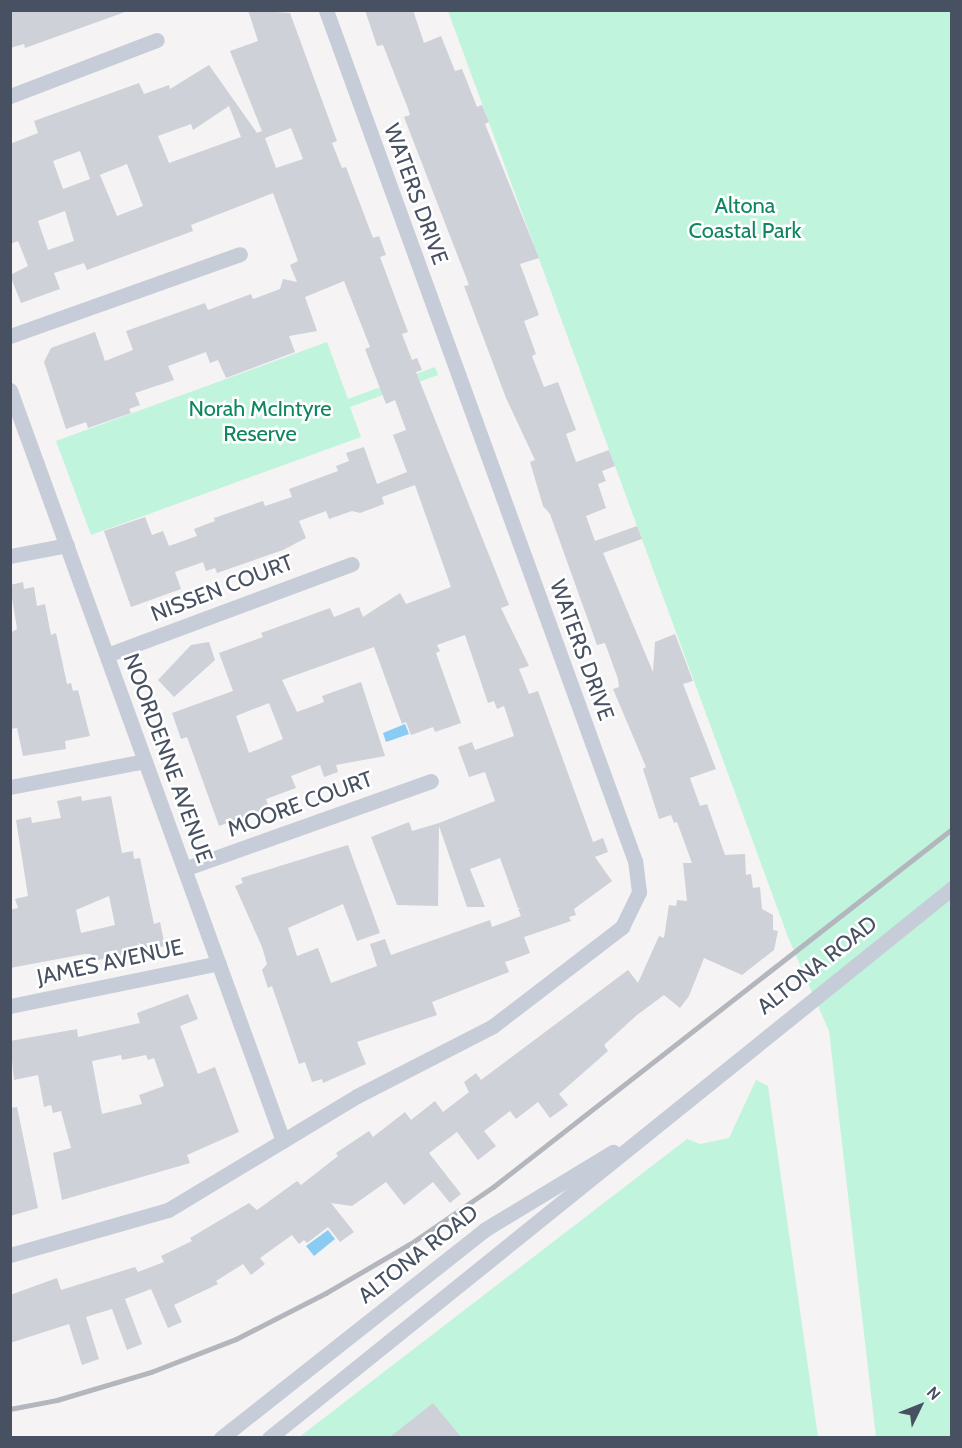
<!DOCTYPE html>
<html>
<head>
<meta charset="utf-8">
<style>
  body { margin:0 }
  #map { position:relative; width:962px; height:1448px; overflow:hidden; background:#f5f3f3; font-family:Cabin,sans-serif }
  div>[style] { position:absolute }
  [style*='--x'] { left:calc(var(--x)*1px); top:calc(var(--y)*1px); width:calc(var(--w)*1px); rotate:calc(var(--a)*1deg) }
  .green>* { inset:0; background:#c0f4dd }
  .water>* { inset:0; background:#8acbf3 }
  .building>* { inset:0; background:#ced1d8 }
  .minor>* { height:15px; margin:-7.5px; padding:0 7.5px; transform-origin:7.5px; border-radius:7.5px; background:#c6ccd8 }
  .rail>* { height:4.5px; margin:-2.25px; padding:0 2.25px; transform-origin:2.25px; border-radius:2.25px; background:#b4b6bd }
  span { translate:-50% -50%; white-space:nowrap; text-align:center; line-height:1.15; -webkit-text-stroke:5px #fff; paint-order:stroke }
  .street-label { font-size:22px; color:#485162 }
  .park-label { font-size:22px; color:#108660 }
  .frame { position:absolute; inset:0; border:12px solid #485162; pointer-events:none }
  .north { position:absolute; left:890px; top:1376px; width:60px; height:60px; -webkit-text-stroke:4px #fff; paint-order:stroke; rotate:47deg; font-size:16px; font-weight:700; line-height:24px; text-align:center; color:#485162 }
  .north::after { content:''; display:block; margin:auto; width:21px; height:27px; background:#485162; clip-path:polygon(50% 0,100% 100%,50% 72%,0 100%) }
</style>
</head>
<body>
<div id="map">
  <div class="green">
    <div style="clip-path:polygon(448px 11px,951px 11px,951px 1437px,876px 1437px,829px 1031px,788px 937px)"></div>
    <div style="clip-path:polygon(327px 342px,348px 399px,435px 367px,438px 375px,350px 407px,361px 437px,91px 535px,56px 441px)"></div>
    <div style="clip-path:polygon(756px 1080px,768px 1086px,818px 1437px,298px 1438px,687px 1139px,700px 1144px,729px 1138px)"></div>
  </div>
  <div class="water">
    <div style="clip-path:polygon(405px 724px,409px 734px,386px 742px,383px 733px)"></div>
    <div style="clip-path:polygon(328px 1230px,335px 1239px,314px 1256px,306px 1246px)"></div>
  </div>
  <div class="building">
    <div style="clip-path:polygon(10px 10px,124px 10px,125px 12px,25px 48px,24px 44px,10px 48px)"></div>
    <div style="clip-path:polygon(evenodd,248px 10px,290px 13px,337px 141px,332px 143px,342px 168px,346px 167px,373px 238px,379px 236px,386px 255px,380px 257px,408px 332px,402px 334px,412px 360px,417px 358px,422px 370px,416px 372px,509px 605px,501px 608px,529px 666px,519px 669px,529px 694px,538px 691px,593px 842px,603px 838px,608px 852px,595px 857px,612px 881px,574px 909px,576px 915px,569px 917px,571px 921px,524px 937px,530px 953px,505px 962px,509px 972px,432px 1002px,437px 1015px,357px 1042px,366px 1064px,323px 1083px,322px 1079px,312px 1082px,305px 1062px,299px 1064px,272px 986px,268px 988px,262px 970px,267px 964px,262px 947px,235px 886px,243px 883px,241px 878px,348px 845px,380px 933px,357px 941px,343px 904px,288px 928px,297px 956px,318px 948px,331px 983px,377px 966px,370px 944px,385px 939px,391px 955px,490px 920px,492px 927px,521px 916px,518px 909px,522px 908px,518px 908px,500px 858px,470px 869px,485px 907px,467px 907px,439px 826px,438px 906px,397px 905px,371px 837px,409px 822px,412px 831px,439px 823px,495px 801px,485px 772px,469px 777px,458px 747px,472px 742px,475px 750px,514px 736px,504px 706px,497px 709px,494px 701px,488px 703px,465px 635px,437px 645px,440px 651px,436px 653px,461px 723px,435px 732px,433px 727px,411px 735px,406px 722px,402px 724px,374px 647px,282px 680px,297px 712px,324px 702px,322px 696px,361px 682px,385px 756px,336px 765px,338px 772px,324px 777px,320px 765px,291px 776px,296px 788px,266px 799px,269px 808px,219px 826px,187px 737px,181px 739px,172px 713px,233px 691px,219px 653px,263px 637px,261px 633px,330px 608px,334px 617px,359px 607px,363px 617px,400px 593px,406px 604px,451px 587px,415px 485px,382px 497px,384px 504px,360px 513px,352px 511px,329px 519px,326px 511px,299px 521px,306px 538px,283px 550px,217px 573px,215px 568px,206px 571px,203px 562px,175px 572px,181px 589px,131px 607px,104px 531px,145px 517px,152px 535px,163px 531px,169px 546px,197px 536px,194px 529px,215px 521px,214px 518px,263px 501px,265px 506px,292px 497px,289px 489px,338px 471px,336px 466px,349px 461px,346px 453px,364px 447px,377px 484px,407px 472px,393px 435px,406px 430px,395px 400px,386px 404px,365px 349px,370px 347px,344px 281px,305px 297px,317px 331px,289px 336px,295px 352px,226px 378px,218px 360px,210px 363px,206px 352px,168px 366px,174px 380px,135px 393px,140px 405px,129px 409px,131px 413px,88px 428px,86px 422px,66px 429px,44px 362px,51px 348px,95px 332px,105px 361px,133px 350px,126px 331px,205px 303px,208px 310px,251px 294px,253px 299px,280px 289px,283px 279px,297px 282px,290px 265px,298px 261px,273px 193px,191px 225px,193px 231px,87px 270px,84px 263px,54px 273px,60px 289px,21px 303px,10px 275px,28px 266px,18px 241px,10px 244px,10px 144px,38px 133px,34px 121px,139px 83px,144px 94px,169px 85px,170px 89px,209px 65px,257px 133px,262px 131px,230px 51px,258px 41px,248px 10px,229px 106px,241px 137px,169px 163px,158px 136px,191px 124px,193px 130px,229px 106px,248px 10px,291px 128px,303px 159px,276px 168px,265px 138px,291px 128px,248px 10px,80px 151px,90px 179px,63px 189px,53px 161px,80px 151px,248px 10px,127px 164px,143px 206px,117px 216px,100px 175px,92px 178px,127px 164px,248px 10px,65px 211px,74px 241px,48px 250px,38px 221px,65px 211px,248px 10px,269px 703px,283px 739px,249px 753px,236px 716px,269px 703px)"></div>
    <div style="clip-path:polygon(365px 10px,413px 10px,424px 43px,441px 36px,455px 71px,462px 69px,477px 107px,482px 105px,489px 122px,485px 124px,539px 258px,520px 264px,539px 315px,524px 321px,536px 354px,532px 356px,544px 387px,558px 382px,576px 430px,566px 434px,576px 462px,609px 450px,615px 466px,602px 471px,606px 481px,598px 484px,606px 508px,586px 516px,595px 541px,637px 526px,642px 539px,603px 553px,653px 672px,655px 642px,675px 634px,693px 681px,683px 684px,716px 769px,690px 778px,700px 806px,707px 804px,725px 855px,745px 854px,746px 875px,751px 874px,753px 888px,760px 887px,762px 909px,773px 915px,773px 930px,778px 931px,774px 950px,742px 975px,704px 958px,689px 996px,680px 1008px,664px 995px,637px 1015px,604px 1045px,608px 1051px,559px 1094px,568px 1105px,550px 1118px,538px 1102px,516px 1119px,510px 1111px,484px 1131px,496px 1146px,478px 1160px,457px 1132px,429px 1153px,461px 1194px,450px 1203px,433px 1182px,404px 1205px,386px 1182px,352px 1206px,331px 1203px,354px 1232px,340px 1242px,328px 1227px,307px 1243px,304px 1240px,299px 1244px,292px 1235px,260px 1258px,265px 1264px,251px 1275px,243px 1264px,216px 1281px,218px 1284px,174px 1305px,182px 1322px,168px 1328px,151px 1289px,125px 1299px,142px 1344px,127px 1350px,112px 1309px,86px 1317px,99px 1359px,82px 1365px,69px 1324px,10px 1343px,10px 1295px,57px 1278px,61px 1290px,135px 1267px,138px 1272px,164px 1262px,161px 1256px,192px 1241px,190px 1238px,249px 1203px,257px 1210px,297px 1181px,301px 1185px,338px 1156px,336px 1153px,369px 1131px,373px 1137px,405px 1112px,411px 1120px,435px 1101px,443px 1112px,469px 1092px,464px 1082px,476px 1073px,481px 1080px,628px 970px,638px 983px,659px 936px,664px 938px,669px 905px,676px 906px,677px 900px,687px 901px,683px 863px,692px 863px,677px 822px,674px 823px,671px 815px,659px 819px,643px 769px,646px 767px,613px 689px,619px 687px,618px 679px,605px 643px,597px 645px,550px 514px,543px 506px,530px 462px,535px 460px,506px 398px,464px 286px,469px 285px,404px 117px,410px 115px,407px 106px,383px 45px,377px 46px)"></div>
    <div style="clip-path:polygon(23px 582px,24px 589px,34px 587px,37px 606px,45px 604px,51px 635px,56px 633px,67px 684px,71px 683px,73px 691px,78px 690px,90px 736px,65px 741px,66px 749px,23px 756px,17px 728px,10px 729px,10px 633px,17px 629px,10px 585px)"></div>
    <div style="clip-path:polygon(209px 642px,215px 660px,174px 697px,158px 680px,191px 645px)"></div>
    <div style="clip-path:polygon(evenodd,81px 796px,82px 801px,111px 796px,122px 853px,133px 851px,134px 859px,140px 858px,154px 924px,160px 922px,165px 946px,93px 961px,91px 954px,85px 954px,10px 968px,10px 910px,18px 908px,15px 899px,28px 896px,16px 820px,31px 817px,32px 823px,61px 818px,57px 801px,81px 796px,109px 896px,115px 925px,81px 933px,76px 910px,109px 896px)"></div>
    <div style="clip-path:polygon(evenodd,188px 994px,198px 1019px,180px 1026px,198px 1074px,215px 1067px,239px 1132px,187px 1155px,190px 1163px,62px 1200px,53px 1153px,71px 1148px,61px 1111px,53px 1113px,51px 1105px,44px 1107px,38px 1075px,14px 1080px,10px 1041px,77px 1029px,78px 1037px,140px 1023px,137px 1013px,188px 994px,121px 1055px,122px 1060px,146px 1055px,148px 1060px,154px 1058px,164px 1086px,139px 1095px,142px 1104px,102px 1114px,92px 1061px,121px 1055px)"></div>
    <div style="clip-path:polygon(17px 1107px,38px 1208px,10px 1216px,10px 1108px)"></div>
    <div style="clip-path:polygon(433px 1403px,461px 1437px,390px 1437px)"></div>
  </div>
  <div class="minor">
    <div style="--x:10;--y:96;--w:157;--a:-20.9"></div>
    <div style="--x:10;--y:336;--w:244;--a:-19.6"></div>
    <div style="--x:10;--y:390;--w:799;--a:70.02"></div>
    <div style="--x:10;--y:556;--w:58;--a:-10.9"></div>
    <div style="--x:107;--y:655;--w:261;--a:-20.4"></div>
    <div style="--x:10;--y:787;--w:137;--a:-10.9"></div>
    <div style="--x:184;--y:869;--w:262;--a:-19.6"></div>
    <div style="--x:10;--y:1006;--w:213;--a:-11.6"></div>
    <div style="--x:10;--y:1255;--w:164;--a:-15.9"></div>
    <div style="--x:168;--y:1210;--w:221;--a:-31.1"></div>
    <div style="--x:357;--y:1096;--w:153;--a:-27.2"></div>
    <div style="--x:493;--y:1026;--w:163;--a:-37.5"></div>
    <div style="--x:622;--y:927;--w:39;--a:-64"></div>
    <div style="--x:639;--y:892;--w:31;--a:-97"></div>
    <div style="--x:635;--y:861;--w:905;--a:-109.96"></div>
    <div style="--x:221;--y:1438;--w:335;--a:-38.3"></div>
    <div style="--x:484;--y:1230;--w:151;--a:-31.2"></div>
    <div style="--x:269;--y:1438;--w:877;--a:-38.84"></div>
  </div>
  <div class="rail">
    <div style="--x:10;--y:1409;--w:48;--a:-10.8"></div>
    <div style="--x:57;--y:1400;--w:98;--a:-16.6"></div>
    <div style="--x:151;--y:1372;--w:91;--a:-21.2"></div>
    <div style="--x:236;--y:1339;--w:101;--a:-27.1"></div>
    <div style="--x:326;--y:1293;--w:97;--a:-30.3"></div>
    <div style="--x:410;--y:1244;--w:101;--a:-34.5"></div>
    <div style="--x:493;--y:1187;--w:582;--a:-37.95"></div>
  </div>
  <div class="street-label">
    <span style="left:416px;top:194px;rotate:70deg">WATERS DRIVE</span>
    <span style="left:222px;top:588px;rotate:-21deg">NISSEN COURT</span>
    <span style="left:582px;top:650px;rotate:70deg">WATERS DRIVE</span>
    <span style="left:168px;top:758px;rotate:70deg">NOORDENNE AVENUE</span>
    <span style="left:300px;top:804px;rotate:-20deg">MOORE COURT</span>
    <span style="left:110px;top:962px;rotate:-12deg">JAMES AVENUE</span>
    <span style="left:817px;top:965px;rotate:-38deg">ALTONA ROAD</span>
    <span style="left:418px;top:1254px;rotate:-38deg">ALTONA ROAD</span>
  </div>
  <div class="park-label">
    <span style="left:745px;top:218px">Altona<br>Coastal Park</span>
    <span style="left:260px;top:421px">Norah McIntyre<br>Reserve</span>
  </div>
  <div class="frame"></div>
  <div class="north">N</div>
</div>
</body>
</html>
